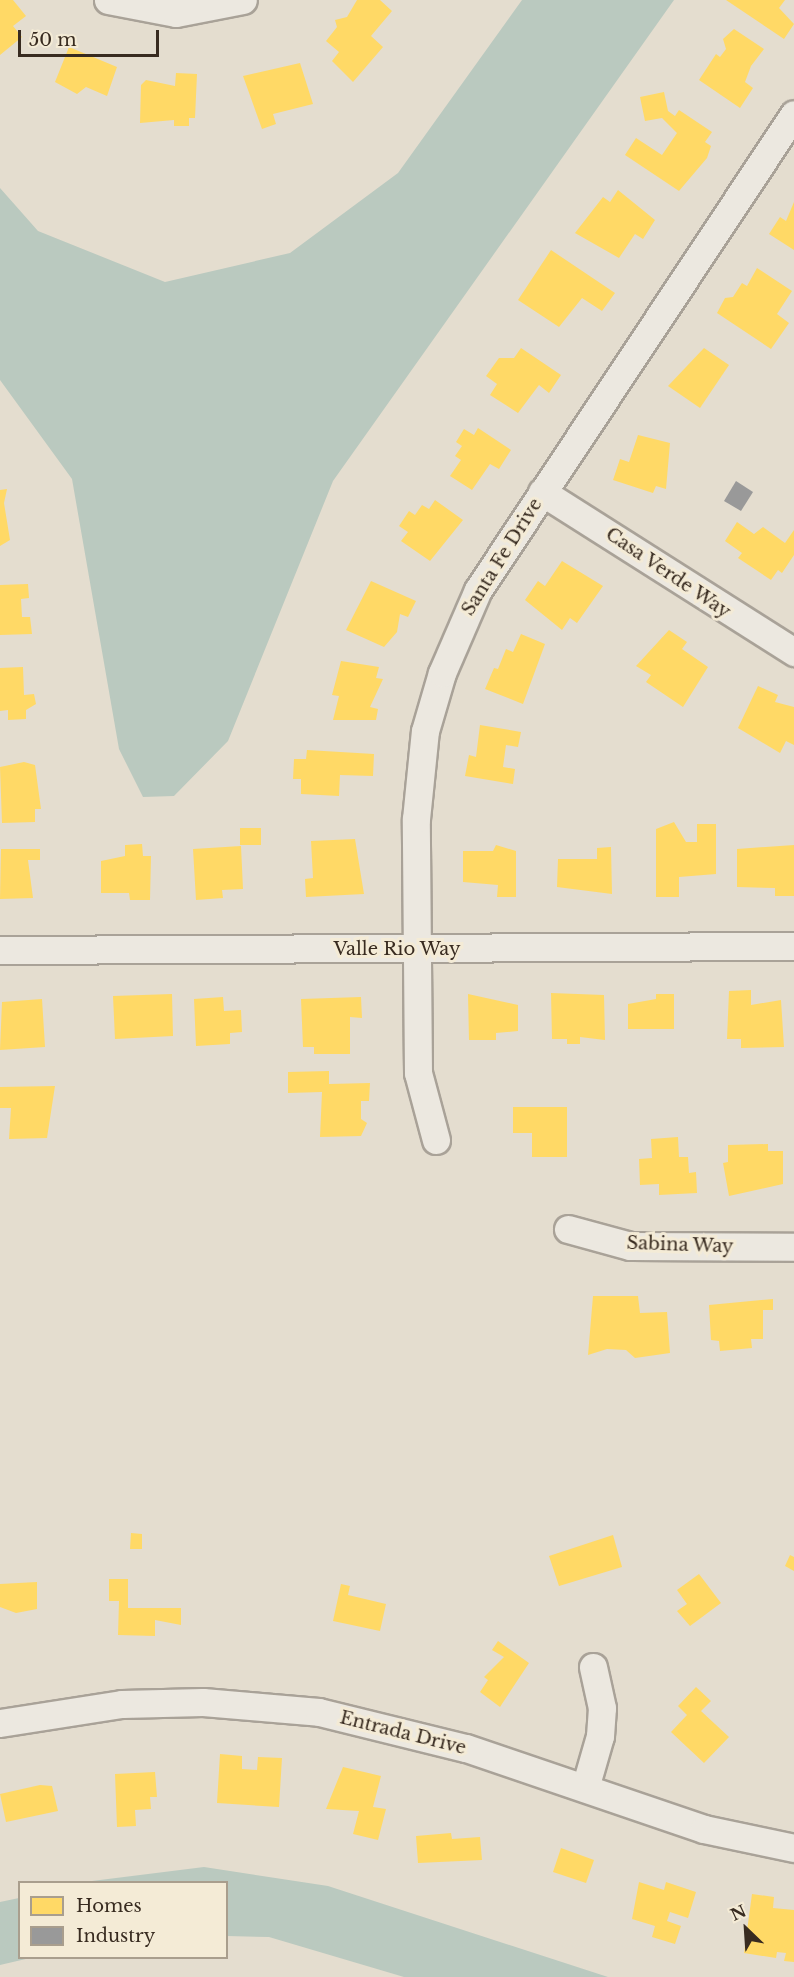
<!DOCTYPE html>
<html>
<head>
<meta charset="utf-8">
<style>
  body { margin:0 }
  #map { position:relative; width:794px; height:1977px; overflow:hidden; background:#e4ddcf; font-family:"Libre Baskerville",serif }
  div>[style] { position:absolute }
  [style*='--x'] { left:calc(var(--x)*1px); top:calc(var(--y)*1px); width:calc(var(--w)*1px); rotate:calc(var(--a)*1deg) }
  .water>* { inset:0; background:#bac9bf }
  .homes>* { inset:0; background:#ffd966 }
  .industry>* { inset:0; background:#999 }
  .roads { filter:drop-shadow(2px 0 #a9a298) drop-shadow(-2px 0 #a9a298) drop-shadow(0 2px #a9a298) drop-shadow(0 -2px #a9a298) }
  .minor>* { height:27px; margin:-13.5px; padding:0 13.5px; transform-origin:13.5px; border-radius:13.5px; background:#ece8e0 }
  span { translate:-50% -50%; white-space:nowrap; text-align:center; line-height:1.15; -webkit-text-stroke:6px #f4ebd6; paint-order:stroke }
  .street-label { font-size:18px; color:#382b20 }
  .legend { position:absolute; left:18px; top:1881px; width:210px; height:78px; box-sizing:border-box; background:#f4ebd6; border:2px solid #a99e8d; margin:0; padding:8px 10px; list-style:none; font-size:18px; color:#382b20 }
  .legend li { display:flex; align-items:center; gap:12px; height:30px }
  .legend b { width:30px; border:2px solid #a99e8d }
  .north { position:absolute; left:716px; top:1899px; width:60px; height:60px; -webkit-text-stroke:4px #f4ebd6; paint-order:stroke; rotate:335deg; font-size:16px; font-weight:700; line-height:24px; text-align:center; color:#382b20 }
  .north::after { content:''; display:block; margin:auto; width:21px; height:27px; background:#382b20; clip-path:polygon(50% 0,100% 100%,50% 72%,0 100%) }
  .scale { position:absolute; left:18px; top:30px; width:141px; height:27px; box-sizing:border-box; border:3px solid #382b20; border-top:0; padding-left:8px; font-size:18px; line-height:21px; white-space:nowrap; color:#382b20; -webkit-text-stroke:4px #f4ebd6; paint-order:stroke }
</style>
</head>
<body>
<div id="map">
  <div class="water">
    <div style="clip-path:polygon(522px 0,674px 0,333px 481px,228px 741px,174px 796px,143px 797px,119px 749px,72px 479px,0 380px,0 188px,38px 231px,165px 282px,290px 253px,398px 173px)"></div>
    <div style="clip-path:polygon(204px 1867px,328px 1886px,608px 1977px,404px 1977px,269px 1937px,227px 1936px,226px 1882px,84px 1882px)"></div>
    <div style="clip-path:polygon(19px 1898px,20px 1958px,30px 1958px,0 1965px,0 1902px)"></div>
  </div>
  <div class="homes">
    <div style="clip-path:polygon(0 0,13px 0,26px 16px,13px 26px,22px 37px,0 55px)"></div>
    <div style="clip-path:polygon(357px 0,380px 0,392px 11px,371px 36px,383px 47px,353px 82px,332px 61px,339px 52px,326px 41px,337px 27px,335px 20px,347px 17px)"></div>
    <div style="clip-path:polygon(726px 0,785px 0,779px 8px,794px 24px,784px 39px)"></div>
    <div style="clip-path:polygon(734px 29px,764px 49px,751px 66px,745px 82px,753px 88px,740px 108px,699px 80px,716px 54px,720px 57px,726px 49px,723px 39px)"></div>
    <div style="clip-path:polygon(69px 47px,117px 67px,107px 96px,86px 87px,77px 94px,55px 82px)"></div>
    <div style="clip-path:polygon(300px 63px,313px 104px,273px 114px,276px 124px,262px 129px,243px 76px)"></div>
    <div style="clip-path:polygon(176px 73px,197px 74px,195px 118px,189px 118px,189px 126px,174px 126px,174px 120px,140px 123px,141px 85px,146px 80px,175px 86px)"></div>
    <div style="clip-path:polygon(664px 92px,668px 111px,675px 116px,679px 110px,712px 132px,705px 142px,711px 146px,707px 158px,679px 191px,625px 155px,636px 138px,662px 155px,677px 133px,662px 118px,645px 121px,640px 97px)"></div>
    <div style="clip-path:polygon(618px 190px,655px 220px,643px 239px,635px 234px,619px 258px,575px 233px,603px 197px,610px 202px)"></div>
    <div style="clip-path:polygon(794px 202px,794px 250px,769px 234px,780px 217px,786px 221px)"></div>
    <div style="clip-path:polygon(551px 250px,615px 293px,602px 311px,582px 298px,559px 327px,518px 300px)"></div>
    <div style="clip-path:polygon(757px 268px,792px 291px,777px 314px,789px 323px,771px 349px,717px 313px,725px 298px,733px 297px,742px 283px,747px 286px)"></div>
    <div style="clip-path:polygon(521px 348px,561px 375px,549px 393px,539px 385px,518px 413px,490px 395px,497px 384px,486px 376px,499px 358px,514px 358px)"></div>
    <div style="clip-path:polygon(704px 348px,729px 365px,700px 408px,668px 386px)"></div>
    <div style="clip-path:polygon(478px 428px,511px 450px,499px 469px,490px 464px,472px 490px,450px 476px,461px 460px,455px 456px,462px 446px,456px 442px,464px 429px,474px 435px)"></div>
    <div style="clip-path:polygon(638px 435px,670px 443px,666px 489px,656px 486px,653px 493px,613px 480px,620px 459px,629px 462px)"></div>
    <div style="clip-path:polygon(7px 489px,4px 503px,10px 540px,0 546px,0 490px)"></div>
    <div style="clip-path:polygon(435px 500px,463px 520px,430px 561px,401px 541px,408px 532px,399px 526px,409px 511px,415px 515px,422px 505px,429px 509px)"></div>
    <div style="clip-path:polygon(737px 522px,754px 534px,763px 527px,785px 543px,794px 530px,794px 555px,782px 573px,778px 570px,771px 580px,738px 558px,742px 553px,725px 541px)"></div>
    <div style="clip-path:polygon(562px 561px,603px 586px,577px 623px,570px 618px,562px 630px,525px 600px,538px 581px,545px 586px)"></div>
    <div style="clip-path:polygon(371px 581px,416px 601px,408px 617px,400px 614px,397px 632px,384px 647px,346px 630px)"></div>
    <div style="clip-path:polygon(28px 584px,29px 598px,21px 599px,22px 617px,30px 617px,32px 634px,0 635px,0 585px)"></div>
    <div style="clip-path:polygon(669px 630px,687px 642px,682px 649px,708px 667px,683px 707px,646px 682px,651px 675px,636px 666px)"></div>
    <div style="clip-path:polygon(521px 634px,545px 644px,523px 704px,485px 689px,494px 668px,498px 669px,506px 649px,513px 652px)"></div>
    <div style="clip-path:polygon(341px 661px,379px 667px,376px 678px,383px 679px,370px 707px,378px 709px,376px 720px,333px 720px,339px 696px,332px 695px)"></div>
    <div style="clip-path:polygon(23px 667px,24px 695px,34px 694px,36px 704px,26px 710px,26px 719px,8px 720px,8px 710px,0 711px,0 668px)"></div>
    <div style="clip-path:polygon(758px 686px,778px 695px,775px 702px,794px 707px,794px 745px,786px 741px,780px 753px,738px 728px)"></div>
    <div style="clip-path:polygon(480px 725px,521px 732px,518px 747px,506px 745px,503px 767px,515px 769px,513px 784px,465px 776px,469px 755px,476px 757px)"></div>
    <div style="clip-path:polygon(307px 750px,374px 754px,373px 776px,340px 775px,339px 796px,301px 794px,301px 779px,293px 779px,294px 759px,306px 759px)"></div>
    <div style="clip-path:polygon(24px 762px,35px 765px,41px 809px,35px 809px,35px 822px,2px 823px,0 767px)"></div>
    <div style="clip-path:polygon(674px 822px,686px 842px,697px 842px,697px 824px,716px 824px,716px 874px,679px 877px,679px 897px,656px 897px,656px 829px)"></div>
    <div style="clip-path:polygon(240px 828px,261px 828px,261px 845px,240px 845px)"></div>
    <div style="clip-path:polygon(355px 839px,364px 894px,306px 897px,305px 879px,313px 878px,311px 841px)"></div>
    <div style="clip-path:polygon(142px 844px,143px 856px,151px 856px,150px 900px,130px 900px,129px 893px,101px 893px,101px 861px,125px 856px,125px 845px)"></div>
    <div style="clip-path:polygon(496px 845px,516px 851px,516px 897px,497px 897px,498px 885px,463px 882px,463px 851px,493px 851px)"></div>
    <div style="clip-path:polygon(794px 845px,794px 896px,775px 896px,775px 888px,737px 887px,737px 849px)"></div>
    <div style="clip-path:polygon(241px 846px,243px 889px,222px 890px,223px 898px,196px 900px,193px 849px)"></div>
    <div style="clip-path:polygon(611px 847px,612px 894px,557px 887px,558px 859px,597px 859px,597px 848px)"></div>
    <div style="clip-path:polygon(1px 849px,40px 849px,40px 860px,28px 860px,33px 898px,0 899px)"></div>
    <div style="clip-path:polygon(751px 990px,751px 1005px,781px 1000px,784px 1047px,741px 1048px,741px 1039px,727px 1039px,729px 991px)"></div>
    <div style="clip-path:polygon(551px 993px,604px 995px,605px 1040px,580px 1037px,580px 1044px,567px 1044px,567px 1039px,552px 1039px)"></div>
    <div style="clip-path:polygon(172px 994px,173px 1036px,115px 1039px,113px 996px)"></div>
    <div style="clip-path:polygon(468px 994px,518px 1005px,518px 1031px,496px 1033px,496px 1040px,469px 1040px)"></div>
    <div style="clip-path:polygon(656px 994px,674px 994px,674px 1029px,628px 1029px,628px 1004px,656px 999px)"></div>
    <div style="clip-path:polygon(223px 997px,224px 1011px,241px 1010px,242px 1032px,230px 1033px,230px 1044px,196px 1046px,194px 999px)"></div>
    <div style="clip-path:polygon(361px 997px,362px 1018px,350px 1017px,350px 1054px,314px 1054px,314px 1047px,303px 1047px,301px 999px)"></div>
    <div style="clip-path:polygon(42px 999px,45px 1047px,0 1050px,2px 1002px)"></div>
    <div style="clip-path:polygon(329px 1071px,329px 1084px,370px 1083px,369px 1101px,361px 1101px,361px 1119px,367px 1123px,361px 1136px,320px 1137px,322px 1092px,288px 1093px,288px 1072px)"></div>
    <div style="clip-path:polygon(55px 1086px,47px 1138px,9px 1139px,11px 1108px,0 1108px,0 1087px)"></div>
    <div style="clip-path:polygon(513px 1107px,567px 1107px,567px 1157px,532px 1157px,532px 1133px,513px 1133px)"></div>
    <div style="clip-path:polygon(678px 1137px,679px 1157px,688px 1157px,689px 1173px,696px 1172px,697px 1193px,659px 1195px,659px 1184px,640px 1185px,639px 1159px,652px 1158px,651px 1139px)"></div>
    <div style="clip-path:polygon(768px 1144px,768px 1151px,783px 1151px,783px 1184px,729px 1196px,723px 1163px,728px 1162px,728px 1145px)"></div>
    <div style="clip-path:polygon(593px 1296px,638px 1296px,640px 1313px,667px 1312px,670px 1353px,635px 1358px,626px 1350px,607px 1349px,588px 1355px)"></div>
    <div style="clip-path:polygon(773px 1299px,773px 1310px,763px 1310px,763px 1339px,751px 1339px,752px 1348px,720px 1351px,719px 1341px,711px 1340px,709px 1305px)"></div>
    <div style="clip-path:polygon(131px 1533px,142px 1534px,142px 1549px,130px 1549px)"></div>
    <div style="clip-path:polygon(613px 1535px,622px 1567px,559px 1586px,549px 1556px)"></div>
    <div style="clip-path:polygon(790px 1555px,794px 1557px,794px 1571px,785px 1566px)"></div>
    <div style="clip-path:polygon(699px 1574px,721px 1603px,690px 1626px,677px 1611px,687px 1604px,677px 1590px)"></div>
    <div style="clip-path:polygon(109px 1579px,128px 1579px,128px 1608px,181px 1608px,181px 1625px,155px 1620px,155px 1636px,118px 1635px,119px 1601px,109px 1601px)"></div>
    <div style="clip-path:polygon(37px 1582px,37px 1609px,16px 1613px,0 1607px,0 1584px)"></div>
    <div style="clip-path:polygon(341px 1584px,350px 1586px,348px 1595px,386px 1604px,380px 1631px,333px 1621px)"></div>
    <div style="clip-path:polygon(498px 1641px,529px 1663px,500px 1707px,480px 1692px,488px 1680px,484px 1677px,504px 1657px,492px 1650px)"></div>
    <div style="clip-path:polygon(696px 1687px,711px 1701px,701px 1711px,729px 1737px,704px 1763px,671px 1732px,687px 1715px,678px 1706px)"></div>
    <div style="clip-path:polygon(220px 1754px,242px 1756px,242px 1769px,257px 1770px,258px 1757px,282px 1758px,279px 1807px,217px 1803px)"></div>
    <div style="clip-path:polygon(343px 1767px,381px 1776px,373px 1807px,386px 1809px,378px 1840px,353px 1834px,359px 1811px,326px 1809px)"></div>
    <div style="clip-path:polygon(155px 1772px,157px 1797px,150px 1797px,151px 1809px,135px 1810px,136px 1826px,117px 1827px,115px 1774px)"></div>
    <div style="clip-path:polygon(40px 1785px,52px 1786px,58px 1811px,6px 1822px,0 1794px)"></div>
    <div style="clip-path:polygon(451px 1833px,452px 1839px,480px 1837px,482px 1860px,418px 1863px,416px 1836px)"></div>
    <div style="clip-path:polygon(561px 1848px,594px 1860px,586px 1883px,553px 1872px)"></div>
    <div style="clip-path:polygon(639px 1882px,664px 1890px,666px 1882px,696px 1892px,688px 1918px,670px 1912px,667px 1921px,681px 1926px,675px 1944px,652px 1937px,655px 1926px,632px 1919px)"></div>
    <div style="clip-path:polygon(752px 1894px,774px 1897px,773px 1908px,794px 1910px,794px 1962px,784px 1961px,786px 1953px,777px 1952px,776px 1958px,744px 1953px)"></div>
  </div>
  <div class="industry">
    <div style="clip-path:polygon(736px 481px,753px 492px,741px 511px,724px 501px)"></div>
  </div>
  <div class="roads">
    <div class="minor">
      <div style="--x:108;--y:0;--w:69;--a:10.8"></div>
      <div style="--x:176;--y:13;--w:68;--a:-11"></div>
      <div style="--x:542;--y:492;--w:299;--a:32.4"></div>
      <div style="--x:0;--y:950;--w:794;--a:-0.29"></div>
      <div style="--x:436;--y:1140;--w:69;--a:-105"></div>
      <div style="--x:418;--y:1073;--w:254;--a:-90.5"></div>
      <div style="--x:416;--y:819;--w:88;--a:-84.2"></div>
      <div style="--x:425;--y:731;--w:60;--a:-73.7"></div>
      <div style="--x:442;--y:673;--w:90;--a:-66.6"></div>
      <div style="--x:478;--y:590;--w:571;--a:-56.42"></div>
      <div style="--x:568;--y:1229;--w:64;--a:15.3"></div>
      <div style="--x:630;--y:1246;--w:164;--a:0.3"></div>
      <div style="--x:0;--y:1723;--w:123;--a:-8.9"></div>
      <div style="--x:122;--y:1704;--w:81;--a:-1.4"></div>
      <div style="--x:203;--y:1702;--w:116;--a:4.9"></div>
      <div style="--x:319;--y:1712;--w:151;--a:13.8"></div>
      <div style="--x:466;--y:1748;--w:251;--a:18.8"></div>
      <div style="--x:704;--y:1829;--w:92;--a:11.9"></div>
      <div style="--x:585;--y:1788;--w:54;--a:-73.9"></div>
      <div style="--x:600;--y:1736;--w:28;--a:-86"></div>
      <div style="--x:602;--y:1708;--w:42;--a:-102.4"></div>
    </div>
  </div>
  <div class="street-label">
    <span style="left:502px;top:557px;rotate:-58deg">Santa Fe Drive</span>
    <span style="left:668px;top:573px;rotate:34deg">Casa Verde Way</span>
    <span style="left:397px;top:949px">Valle Rio Way</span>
    <span style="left:680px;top:1245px;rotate:2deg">Sabina Way</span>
    <span style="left:403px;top:1733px;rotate:14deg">Entrada Drive</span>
  </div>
  <ul class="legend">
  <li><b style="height:16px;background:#ffd966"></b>Homes</li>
  <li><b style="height:16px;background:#999"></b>Industry</li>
  </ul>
  <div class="north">N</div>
  <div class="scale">50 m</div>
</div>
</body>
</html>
